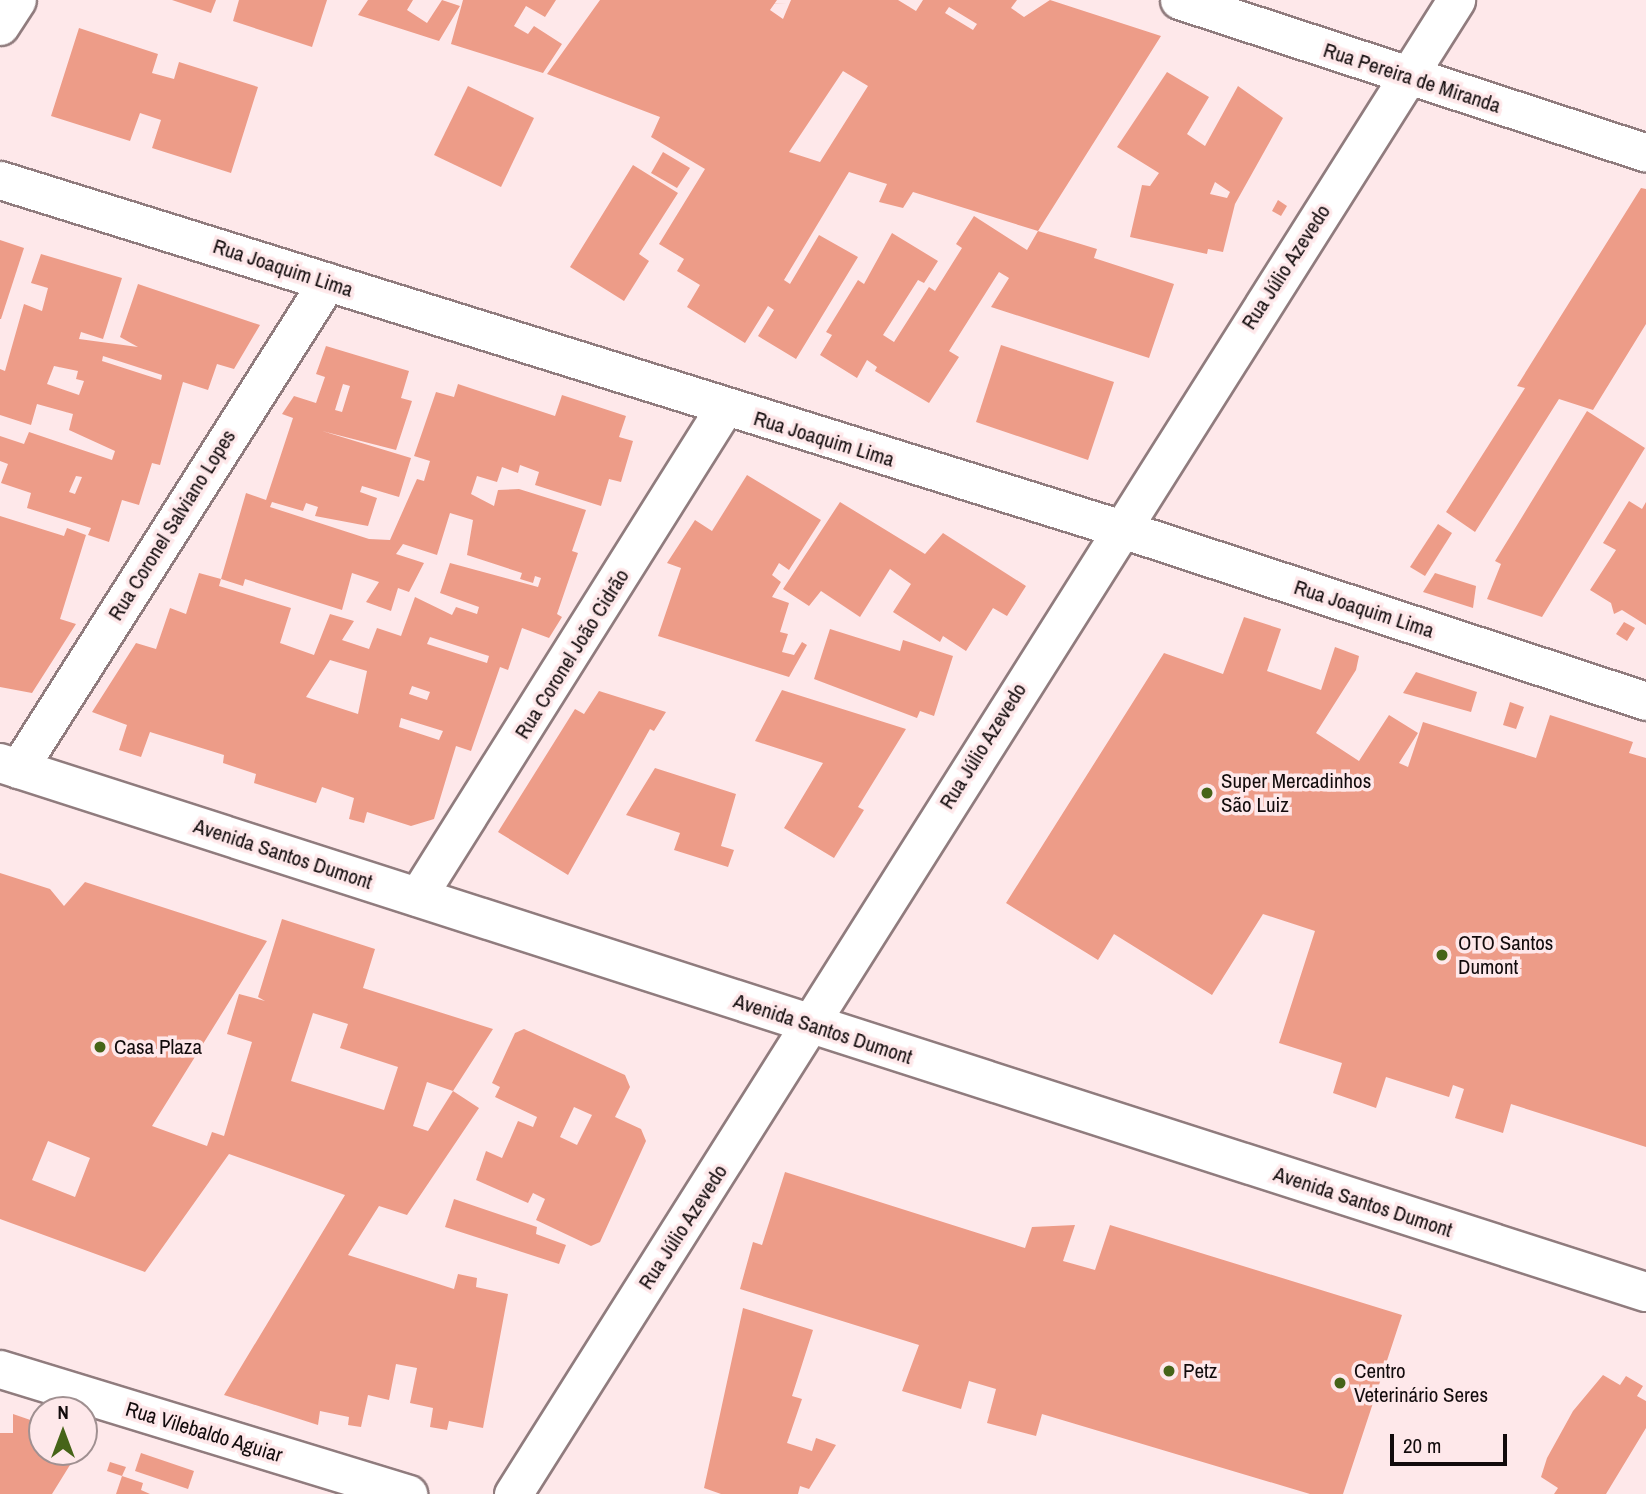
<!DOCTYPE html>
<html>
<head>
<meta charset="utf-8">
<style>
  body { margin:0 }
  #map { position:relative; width:1646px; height:1494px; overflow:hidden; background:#fee8ea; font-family:"Archivo Narrow",sans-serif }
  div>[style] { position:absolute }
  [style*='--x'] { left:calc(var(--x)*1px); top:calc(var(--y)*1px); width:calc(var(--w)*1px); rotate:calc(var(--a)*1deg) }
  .building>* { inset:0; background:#ed9c88 }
  .roads { filter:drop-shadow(2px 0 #907c7e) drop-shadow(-2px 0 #907c7e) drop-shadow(0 2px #907c7e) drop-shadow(0 -2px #907c7e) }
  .street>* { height:37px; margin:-18.5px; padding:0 18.5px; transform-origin:18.5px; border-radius:18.5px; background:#fff }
  .primary>* { height:38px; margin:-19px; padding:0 19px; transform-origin:19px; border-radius:19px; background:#fff }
  .dots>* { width:19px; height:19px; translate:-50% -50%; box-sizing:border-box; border:4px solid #fee8ea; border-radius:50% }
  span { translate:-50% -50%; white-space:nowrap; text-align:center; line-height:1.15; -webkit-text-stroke:7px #fee8ea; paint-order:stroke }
  .street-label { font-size:21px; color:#120b0c }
  .poi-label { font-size:21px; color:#120b0c }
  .left { translate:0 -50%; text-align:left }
  .north { position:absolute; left:28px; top:1396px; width:70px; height:70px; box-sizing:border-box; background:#fee8ea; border:2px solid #a09091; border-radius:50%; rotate:0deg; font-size:19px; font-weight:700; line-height:28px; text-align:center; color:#120b0c }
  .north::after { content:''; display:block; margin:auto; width:24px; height:32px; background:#466418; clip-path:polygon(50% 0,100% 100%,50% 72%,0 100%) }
  .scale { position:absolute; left:1390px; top:1434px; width:117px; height:32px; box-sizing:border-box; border:4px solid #120b0c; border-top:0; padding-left:9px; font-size:21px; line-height:24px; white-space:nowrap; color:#120b0c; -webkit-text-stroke:5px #fee8ea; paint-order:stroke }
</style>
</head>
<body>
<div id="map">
  <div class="building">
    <div style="clip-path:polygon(172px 0,216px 0,211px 13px)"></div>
    <div style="clip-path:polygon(239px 0,327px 0,312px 47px,233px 21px)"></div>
    <div style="clip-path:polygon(368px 0,413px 0,407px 10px,427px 23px,442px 0,460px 6px,439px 41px,358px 15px)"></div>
    <div style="clip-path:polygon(463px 0,556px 0,545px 17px,526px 6px,514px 26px,528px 34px,534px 26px,562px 44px,543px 73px,451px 44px)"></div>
    <div style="clip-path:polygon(evenodd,600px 0,777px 0,770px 10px,783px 19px,791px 0,898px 0,916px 11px,923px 0,1017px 0,1011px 8px,1024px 17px,1050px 0,1161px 36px,1038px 231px,1097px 249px,1094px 258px,1174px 284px,1149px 358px,991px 307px,1009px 278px,999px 272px,949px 351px,959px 357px,929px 403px,875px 371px,877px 367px,867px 360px,857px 378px,820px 355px,832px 335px,826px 332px,858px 280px,864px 284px,892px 233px,938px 261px,924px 283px,918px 280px,883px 335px,894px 342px,929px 287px,935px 291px,962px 248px,956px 244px,974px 216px,1027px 250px,1038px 231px,913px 192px,903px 208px,879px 202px,887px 184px,849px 172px,784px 280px,790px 284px,819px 235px,858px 257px,796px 359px,758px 336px,774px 310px,768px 306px,745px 343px,687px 307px,700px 285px,677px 271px,684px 259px,659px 244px,705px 169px,651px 137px,660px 117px,547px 74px,600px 0,949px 7px,977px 24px,973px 30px,945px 13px,949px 7px,600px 0,843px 71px,868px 86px,820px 162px,789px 152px,843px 71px)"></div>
    <div style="clip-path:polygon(79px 28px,158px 54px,152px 73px,174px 79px,179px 62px,258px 87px,231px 173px,152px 148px,161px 120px,140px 113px,130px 141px,51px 116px)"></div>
    <div style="clip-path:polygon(evenodd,1167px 72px,1209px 97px,1187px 134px,1205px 146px,1238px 86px,1283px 118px,1235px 204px,1223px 252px,1208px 249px,1207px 254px,1130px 237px,1142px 185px,1150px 186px,1159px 173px,1117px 147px,1167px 72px,1215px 182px,1230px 192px,1227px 198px,1210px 194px,1215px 182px)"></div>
    <div style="clip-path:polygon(468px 86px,534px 118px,501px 187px,434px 155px)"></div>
    <div style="clip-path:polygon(663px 152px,690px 168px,677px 188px,651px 173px)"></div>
    <div style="clip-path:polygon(633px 165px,678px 193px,639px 254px,649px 261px,624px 301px,570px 267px)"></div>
    <div style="clip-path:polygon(1641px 188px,1646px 189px,1646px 324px,1593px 410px,1559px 399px,1475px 532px,1446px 512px,1525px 388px,1517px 386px)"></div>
    <div style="clip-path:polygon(1278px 200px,1287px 206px,1281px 216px,1272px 211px)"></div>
    <div style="clip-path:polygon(0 240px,24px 248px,1px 319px,0 319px)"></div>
    <div style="clip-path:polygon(evenodd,41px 254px,122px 278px,103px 339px,81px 332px,79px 339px,138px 347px,120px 337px,138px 284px,260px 325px,234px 369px,217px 364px,208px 390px,183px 382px,160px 465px,152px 463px,139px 505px,122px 500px,109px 542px,88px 535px,91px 528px,27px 508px,31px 493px,1px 483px,8px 464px,0 461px,0 436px,24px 444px,29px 432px,112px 460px,115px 451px,69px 430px,73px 414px,37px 404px,31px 425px,0 415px,0 369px,5px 371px,24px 304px,42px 311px,48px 288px,31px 283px,41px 254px,103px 356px,162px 375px,161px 380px,102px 361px,103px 356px,41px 254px,54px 366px,78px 371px,76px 379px,84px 381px,79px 395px,47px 384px,54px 366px,41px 254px,76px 476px,82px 477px,75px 494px,69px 492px,76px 476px)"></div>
    <div style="clip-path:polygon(1001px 345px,1114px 382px,1088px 460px,976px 422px)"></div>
    <div style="clip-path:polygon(evenodd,326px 346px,409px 371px,401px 398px,412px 401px,396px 450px,322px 431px,411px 458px,399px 497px,362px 486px,360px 492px,377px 498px,368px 526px,315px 516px,318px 507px,306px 503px,303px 511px,272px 502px,270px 507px,369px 539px,390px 540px,417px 479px,424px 481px,430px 461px,414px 456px,436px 392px,454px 397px,458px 384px,555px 416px,562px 395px,626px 416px,619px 437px,633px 441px,621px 482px,609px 479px,601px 506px,535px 485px,539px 472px,520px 465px,518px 473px,502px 467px,497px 482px,477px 476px,471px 494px,494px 506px,498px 490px,519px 489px,586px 510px,572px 551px,578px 553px,557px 614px,562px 617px,549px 638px,522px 628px,508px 670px,500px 667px,471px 751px,456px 746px,434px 819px,411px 826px,367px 812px,364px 823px,349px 819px,354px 798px,322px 787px,316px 803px,254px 783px,256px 774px,223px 763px,224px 755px,150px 732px,141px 757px,119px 750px,127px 725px,92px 712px,136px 643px,156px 649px,170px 608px,186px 614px,199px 573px,221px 579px,219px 586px,291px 608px,280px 643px,314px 655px,330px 614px,354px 621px,342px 640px,369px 649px,377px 628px,401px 636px,415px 597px,452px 615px,456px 607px,477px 614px,479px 607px,440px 593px,450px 563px,538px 587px,541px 578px,535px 576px,533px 583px,520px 579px,522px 573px,467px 555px,473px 520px,450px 513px,437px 555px,403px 544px,396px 554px,424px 563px,409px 592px,398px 588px,391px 611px,366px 602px,379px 582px,352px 573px,342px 610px,245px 579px,243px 586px,221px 579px,246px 493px,266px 500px,293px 418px,282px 414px,294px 396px,316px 403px,325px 377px,316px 374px,326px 346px,343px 384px,350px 386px,342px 412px,335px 410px,343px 384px,326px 346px,430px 637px,489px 656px,487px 663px,427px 644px,430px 637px,326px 346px,330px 660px,367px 671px,358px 714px,306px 697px,330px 660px,326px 346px,412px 686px,430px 692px,427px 700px,409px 694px,412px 686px,326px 346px,401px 718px,443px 731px,439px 740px,399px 727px,401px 718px)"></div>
    <div style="clip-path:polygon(1587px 411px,1645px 448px,1542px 617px,1487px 599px,1501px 564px,1495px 561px)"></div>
    <div style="clip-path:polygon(747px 475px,821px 520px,789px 570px,779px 563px,772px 575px,781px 582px,772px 597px,789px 603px,780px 632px,788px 634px,782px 652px,794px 655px,802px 642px,807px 645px,789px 677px,658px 636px,681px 568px,667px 563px,695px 520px,712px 531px)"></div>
    <div style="clip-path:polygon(1629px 501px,1642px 509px,1646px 502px,1646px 625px,1622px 610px,1614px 614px,1611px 603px,1590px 590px,1616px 550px,1603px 543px)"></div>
    <div style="clip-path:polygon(840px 502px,925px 554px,943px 533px,1026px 586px,1007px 616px,993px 608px,966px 651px,943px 636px,940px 642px,893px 612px,911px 584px,890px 569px,860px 617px,821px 591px,809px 606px,783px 589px)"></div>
    <div style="clip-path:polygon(0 516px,64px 536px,67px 528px,86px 535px,60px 619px,76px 624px,32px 693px,0 687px)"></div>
    <div style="clip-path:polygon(1438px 524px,1452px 533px,1425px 576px,1410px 567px)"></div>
    <div style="clip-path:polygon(1435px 573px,1476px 586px,1473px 608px,1423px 592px)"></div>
    <div style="clip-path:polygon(1244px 617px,1281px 629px,1267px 671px,1321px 690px,1335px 647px,1359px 656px,1356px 670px,1316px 733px,1359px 761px,1389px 715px,1418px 733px,1399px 763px,1408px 767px,1423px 722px,1536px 758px,1550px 715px,1633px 742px,1629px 753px,1646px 758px,1646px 1147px,1511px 1104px,1503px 1133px,1455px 1118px,1464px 1089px,1453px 1085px,1449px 1097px,1386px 1077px,1376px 1108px,1333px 1093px,1342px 1063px,1279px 1043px,1315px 931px,1263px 914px,1212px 995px,1114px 934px,1098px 960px,1006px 903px,1164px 653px,1223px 674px)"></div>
    <div style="clip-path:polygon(1624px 622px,1635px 628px,1627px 641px,1616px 634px)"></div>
    <div style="clip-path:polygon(830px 629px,900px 651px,903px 640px,953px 656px,934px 716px,920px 711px,917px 718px,814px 679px)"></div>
    <div style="clip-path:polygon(1416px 672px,1477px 692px,1471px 712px,1403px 693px)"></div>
    <div style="clip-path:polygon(782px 690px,906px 729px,858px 807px,864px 810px,834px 858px,784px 828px,823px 763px,755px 741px)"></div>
    <div style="clip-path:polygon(599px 691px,666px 712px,654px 731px,650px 729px,568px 875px,498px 832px,575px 709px,584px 714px)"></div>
    <div style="clip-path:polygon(1510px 702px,1524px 707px,1516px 729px,1503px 725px)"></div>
    <div style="clip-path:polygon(655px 768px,736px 794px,721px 846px,734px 850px,728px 867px,674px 850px,680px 833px,626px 815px)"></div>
    <div style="clip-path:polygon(evenodd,0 873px,50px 889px,64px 906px,85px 882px,267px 941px,152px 1126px,207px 1146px,212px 1132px,224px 1136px,252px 1042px,227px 1034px,239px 994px,265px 1001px,258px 997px,282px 919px,375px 949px,363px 988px,493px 1029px,453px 1091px,427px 1082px,413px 1126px,428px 1131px,453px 1091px,479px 1108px,407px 1215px,379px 1206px,348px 1255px,454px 1289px,458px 1274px,477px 1278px,476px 1287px,508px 1294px,483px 1428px,449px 1421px,447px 1430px,430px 1427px,433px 1408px,410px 1403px,417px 1368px,396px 1364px,389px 1400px,368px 1395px,361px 1427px,348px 1425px,349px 1417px,320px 1411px,318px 1425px,224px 1395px,345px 1195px,229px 1154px,145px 1272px,0 1219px,0 873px,313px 1013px,348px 1024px,340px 1048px,398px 1067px,384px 1110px,291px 1081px,313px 1013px,0 873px,48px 1141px,90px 1158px,75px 1197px,32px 1180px,48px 1141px)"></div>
    <div style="clip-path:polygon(evenodd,524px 1029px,625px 1075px,630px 1087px,615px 1117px,641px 1129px,646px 1141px,600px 1242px,591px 1246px,536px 1220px,545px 1199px,533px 1193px,528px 1203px,476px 1180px,486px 1151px,502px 1158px,518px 1121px,533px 1127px,537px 1117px,495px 1097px,500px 1087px,492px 1083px,515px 1033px,524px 1029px,574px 1107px,592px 1115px,577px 1145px,560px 1137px,574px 1107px)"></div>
    <div style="clip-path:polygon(785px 1172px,1025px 1248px,1032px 1227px,1075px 1225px,1063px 1261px,1095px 1270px,1110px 1225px,1402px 1315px,1343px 1494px,1310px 1494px,1042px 1414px,1036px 1436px,987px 1423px,996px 1389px,969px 1381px,961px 1409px,902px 1391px,919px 1345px,740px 1289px,753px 1242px,762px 1245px)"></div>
    <div style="clip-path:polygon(454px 1199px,537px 1227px,536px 1234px,566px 1245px,559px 1264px,445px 1227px)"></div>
    <div style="clip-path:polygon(743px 1308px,813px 1330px,792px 1396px,802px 1399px,787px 1443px,812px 1451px,816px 1438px,836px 1445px,809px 1489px,800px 1486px,798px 1494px,721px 1494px,704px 1488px)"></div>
    <div style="clip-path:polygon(1603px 1375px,1620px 1385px,1626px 1376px,1643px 1386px,1637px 1396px,1646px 1401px,1646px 1428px,1606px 1494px,1554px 1494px,1558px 1488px,1541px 1477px,1547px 1458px,1573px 1411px)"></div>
    <div style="clip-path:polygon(13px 1414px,42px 1424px,42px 1452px,78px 1452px,52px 1494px,0 1494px,0 1433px,13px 1433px)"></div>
    <div style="clip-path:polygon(141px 1453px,194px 1471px,188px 1489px,135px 1471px)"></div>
    <div style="clip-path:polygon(110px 1462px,126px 1467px,122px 1476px,107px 1471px)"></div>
    <div style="clip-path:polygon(122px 1476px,143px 1483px,141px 1490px,150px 1494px,116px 1494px)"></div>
  </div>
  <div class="roads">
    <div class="street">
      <div style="--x:1179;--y:0;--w:491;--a:18.1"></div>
      <div style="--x:0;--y:26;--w:31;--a:-57"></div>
      <div style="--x:0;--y:180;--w:1172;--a:17.28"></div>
      <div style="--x:1119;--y:528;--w:555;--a:18.17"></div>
      <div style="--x:18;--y:769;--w:577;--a:-57.6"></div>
      <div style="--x:417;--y:897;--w:577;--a:-57.88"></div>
      <div style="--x:0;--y:1369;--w:427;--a:17"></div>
      <div style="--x:513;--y:1494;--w:1767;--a:-57.74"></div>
    </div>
    <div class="primary">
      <div style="--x:0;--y:763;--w:1729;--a:17.82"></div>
    </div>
  </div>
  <div class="dots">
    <div style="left:1207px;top:793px;background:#466418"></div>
    <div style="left:1442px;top:955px;background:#466418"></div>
    <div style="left:100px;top:1047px;background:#466418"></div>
    <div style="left:1169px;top:1371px;background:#466418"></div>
    <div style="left:1340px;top:1383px;background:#466418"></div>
  </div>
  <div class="street-label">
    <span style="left:1412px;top:78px;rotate:18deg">Rua Pereira de Miranda</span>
    <span style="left:1286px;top:267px;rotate:-57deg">Rua Júlio Azevedo</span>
    <span style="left:283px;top:268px;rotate:18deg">Rua Joaquim Lima</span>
    <span style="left:824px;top:439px;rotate:17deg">Rua Joaquim Lima</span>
    <span style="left:172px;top:525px;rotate:-58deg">Rua Coronel Salviano Lopes</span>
    <span style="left:1364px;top:609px;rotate:18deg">Rua Joaquim Lima</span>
    <span style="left:572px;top:654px;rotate:-58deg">Rua Coronel João Cidrão</span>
    <span style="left:983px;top:746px;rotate:-58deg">Rua Júlio Azevedo</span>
    <span style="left:283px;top:854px;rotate:18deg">Avenida Santos Dumont</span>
    <span style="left:823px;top:1029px;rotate:18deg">Avenida Santos Dumont</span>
    <span style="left:1363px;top:1202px;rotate:18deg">Avenida Santos Dumont</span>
    <span style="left:683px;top:1227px;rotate:-57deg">Rua Júlio Azevedo</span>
    <span style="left:204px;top:1432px;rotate:17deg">Rua Vilebaldo Aguiar</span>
  </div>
  <div class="poi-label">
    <span class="left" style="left:1221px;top:793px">Super Mercadinhos<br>São Luiz</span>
    <span class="left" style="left:1458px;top:955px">OTO Santos<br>Dumont</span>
    <span class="left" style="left:114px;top:1047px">Casa Plaza</span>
    <span class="left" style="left:1183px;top:1371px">Petz</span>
    <span class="left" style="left:1354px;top:1383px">Centro<br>Veterinário Seres</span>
  </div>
  <div class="north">N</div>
  <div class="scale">20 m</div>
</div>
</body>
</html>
